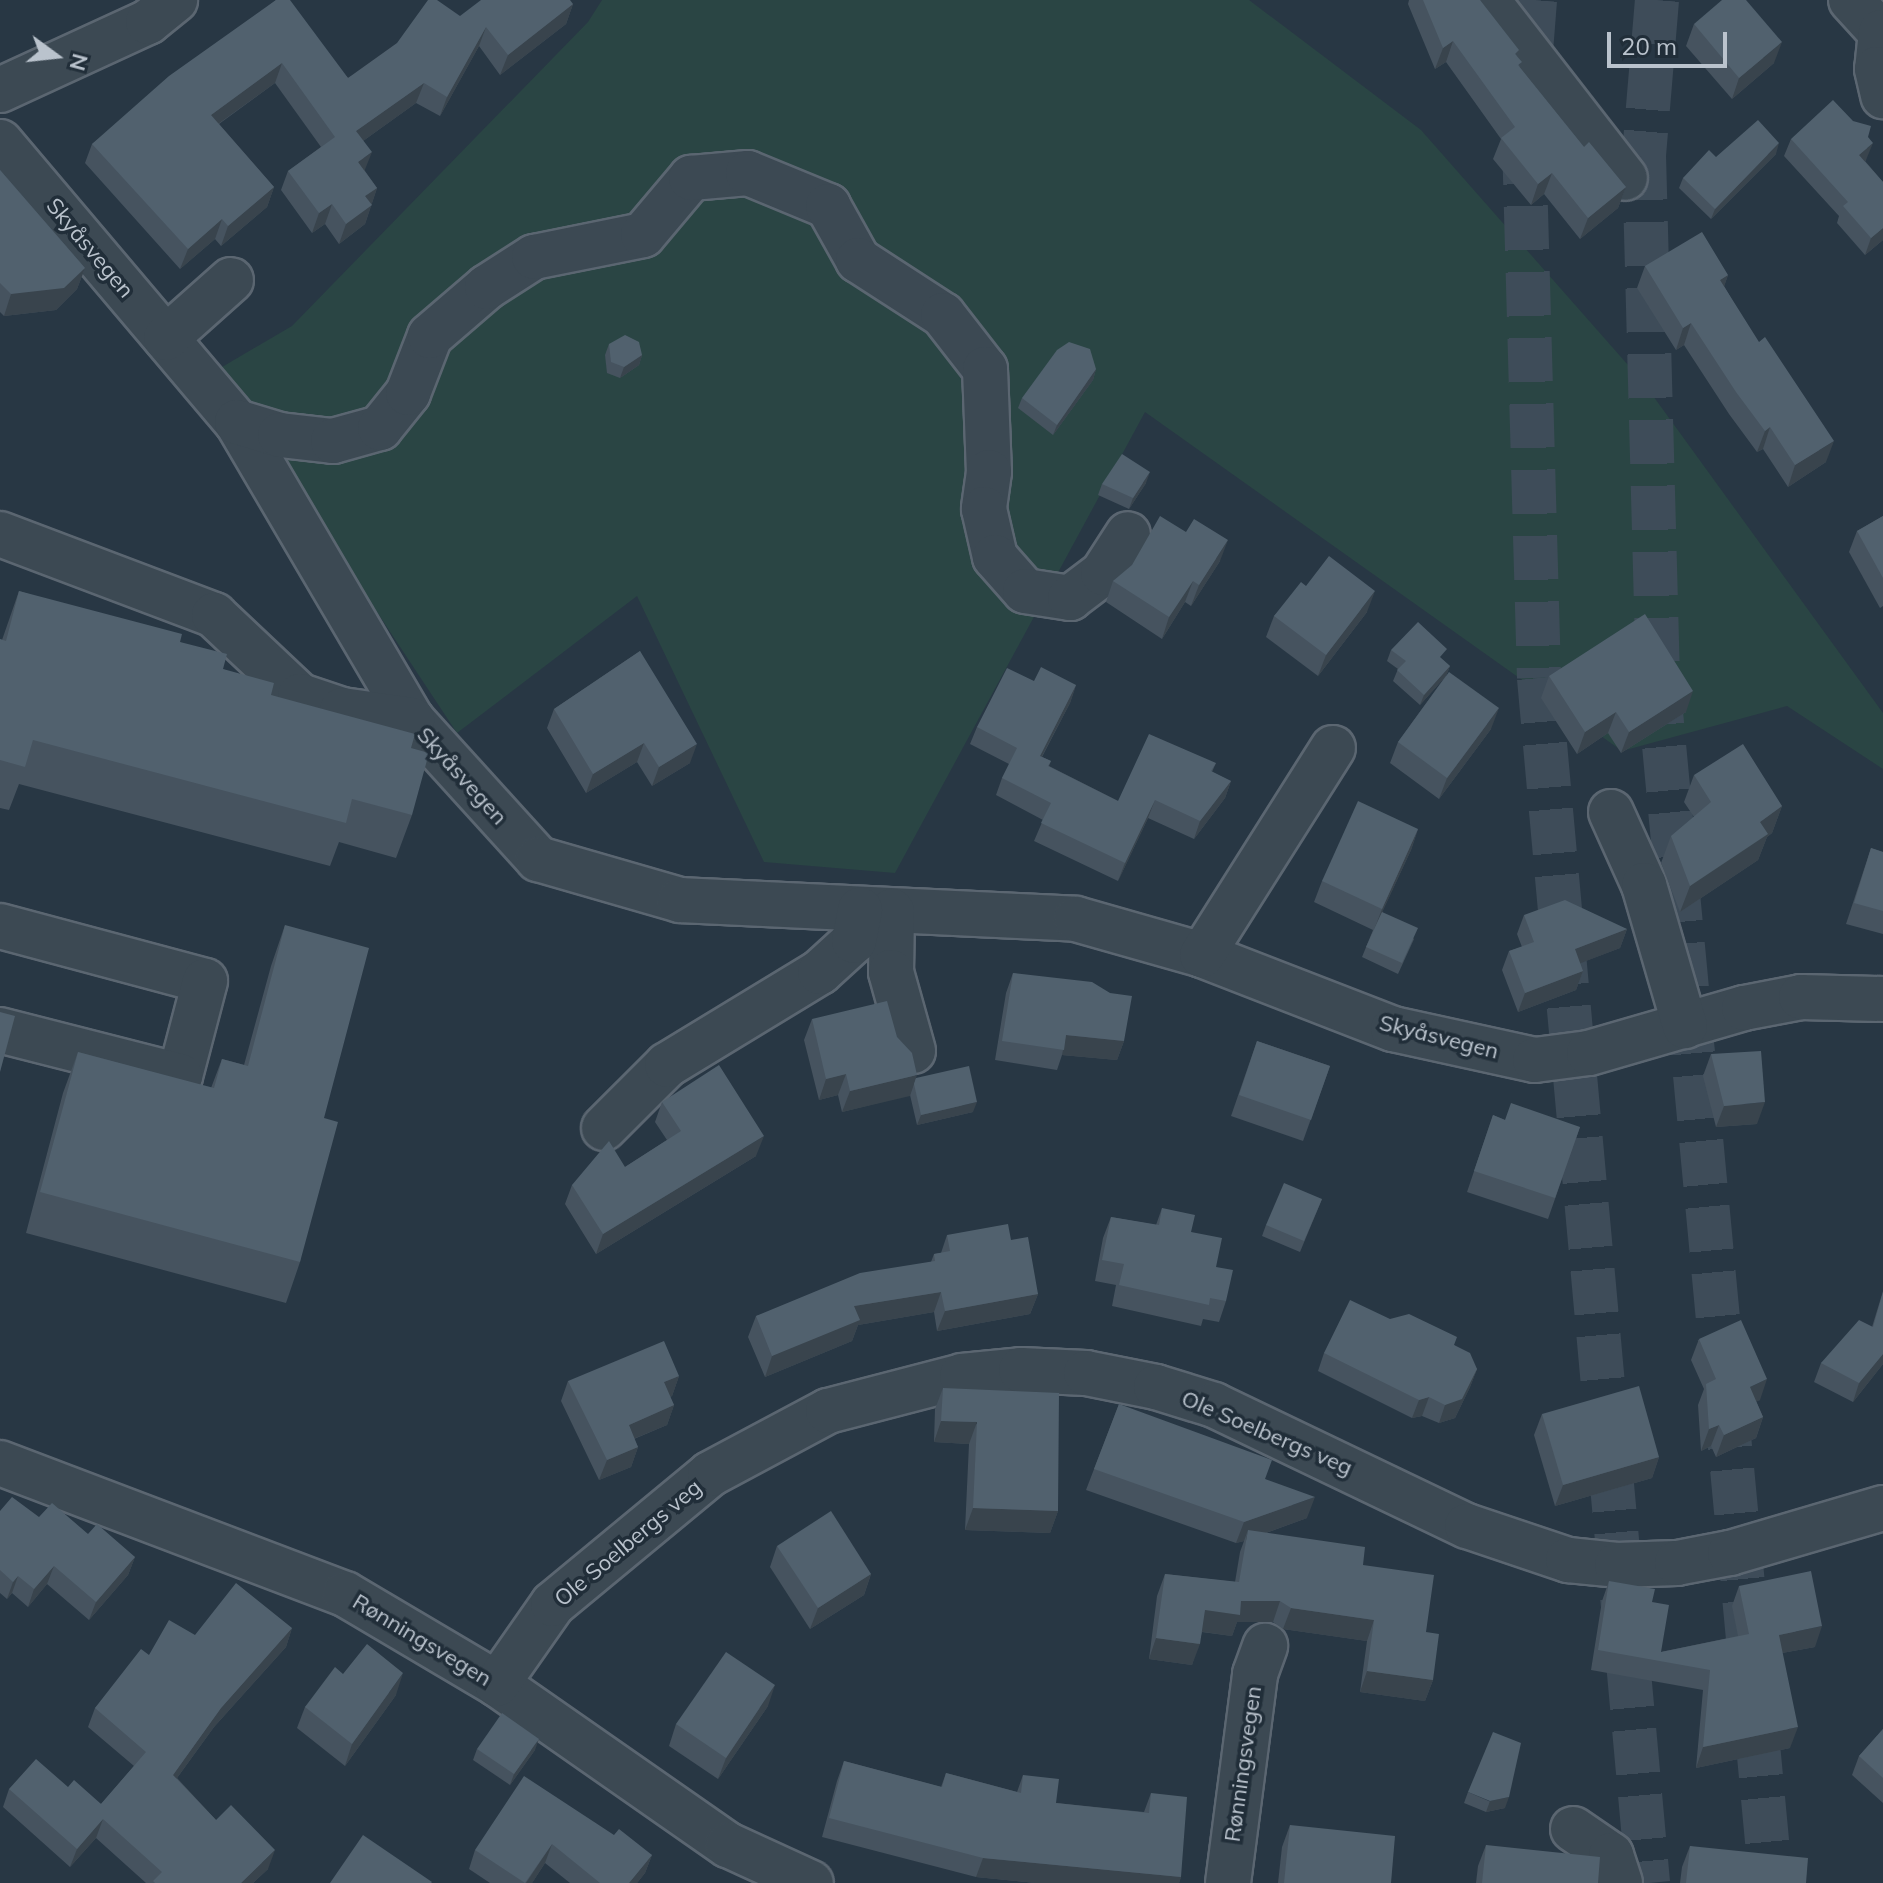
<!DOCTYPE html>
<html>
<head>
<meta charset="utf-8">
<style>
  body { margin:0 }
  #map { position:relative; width:1883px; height:1883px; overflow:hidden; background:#283744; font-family:Mulish,sans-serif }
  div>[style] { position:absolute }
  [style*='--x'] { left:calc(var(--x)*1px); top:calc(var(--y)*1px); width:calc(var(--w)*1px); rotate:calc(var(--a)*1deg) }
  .green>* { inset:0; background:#2a4544 }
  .highway-tunnel>* { height:44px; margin-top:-22px; transform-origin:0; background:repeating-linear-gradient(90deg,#3e4c59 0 44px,transparent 0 66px) }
  .roads { filter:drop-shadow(2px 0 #5b6671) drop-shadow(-2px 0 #5b6671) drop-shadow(0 2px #5b6671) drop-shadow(0 -2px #5b6671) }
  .minor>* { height:44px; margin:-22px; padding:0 22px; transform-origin:22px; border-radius:22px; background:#3c4953 }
  .wall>* { inset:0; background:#46535f }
  .shaded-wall>* { inset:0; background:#39444d }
  .building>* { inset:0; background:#51616e }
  span { translate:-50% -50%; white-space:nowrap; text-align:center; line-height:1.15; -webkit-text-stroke:7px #212e39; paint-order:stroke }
  .street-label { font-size:22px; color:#bac3cd }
  .north { position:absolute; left:16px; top:16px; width:80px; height:80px; -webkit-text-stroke:6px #212e39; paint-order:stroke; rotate:105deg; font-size:22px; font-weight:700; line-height:32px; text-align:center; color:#bac3cd }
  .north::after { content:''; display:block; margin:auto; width:28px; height:36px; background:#bac3cd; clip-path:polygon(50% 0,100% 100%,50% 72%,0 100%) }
  .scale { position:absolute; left:1607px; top:32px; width:120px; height:36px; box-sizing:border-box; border:4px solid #bac3cd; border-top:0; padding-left:10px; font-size:24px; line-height:28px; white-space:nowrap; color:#bac3cd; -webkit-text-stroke:6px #212e39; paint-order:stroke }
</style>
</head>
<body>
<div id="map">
  <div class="green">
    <div style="clip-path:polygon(602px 0,1249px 0,1421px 130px,1643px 382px,1883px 713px,1883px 769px,1787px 706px,1622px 751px,1145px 412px,895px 873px,764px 862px,637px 596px,457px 733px,217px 370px,292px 326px,588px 22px)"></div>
  </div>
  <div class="highway-tunnel">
    <div style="--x:1535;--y:0;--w:140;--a:94.5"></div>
    <div style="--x:1524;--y:140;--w:538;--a:88.4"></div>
    <div style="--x:1539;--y:678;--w:1210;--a:84.83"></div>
    <div style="--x:1657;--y:0;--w:157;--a:94.8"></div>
    <div style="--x:1644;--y:156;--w:525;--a:88.47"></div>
    <div style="--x:1658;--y:681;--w:1207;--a:84.63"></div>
  </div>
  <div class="roads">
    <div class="minor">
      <div style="--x:1487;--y:0;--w:225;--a:52.2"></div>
      <div style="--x:1851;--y:0;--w:47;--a:47.6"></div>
      <div style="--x:1881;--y:32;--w:37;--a:96"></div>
      <div style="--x:1877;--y:69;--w:28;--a:77"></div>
      <div style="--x:0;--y:90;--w:163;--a:-24.7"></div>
      <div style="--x:148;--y:22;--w:35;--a:-39"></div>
      <div style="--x:0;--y:142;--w:367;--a:49.8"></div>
      <div style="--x:237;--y:422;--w:346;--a:59.6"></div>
      <div style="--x:412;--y:720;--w:188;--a:47.8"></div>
      <div style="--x:538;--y:859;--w:148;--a:16.1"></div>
      <div style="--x:680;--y:900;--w:396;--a:2.7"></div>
      <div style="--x:1076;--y:919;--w:131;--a:15.9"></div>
      <div style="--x:1202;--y:955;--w:205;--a:21.2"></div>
      <div style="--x:1393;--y:1029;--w:145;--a:12.3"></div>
      <div style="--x:1535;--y:1060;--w:54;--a:-7.4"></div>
      <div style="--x:1589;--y:1053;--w:161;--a:-16.2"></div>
      <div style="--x:1744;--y:1008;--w:58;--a:-10.9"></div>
      <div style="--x:1801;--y:997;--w:82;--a:1.4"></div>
      <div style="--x:166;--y:338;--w:87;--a:-41.7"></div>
      <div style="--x:237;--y:422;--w:45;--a:16.8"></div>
      <div style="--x:280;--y:435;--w:53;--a:6.5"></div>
      <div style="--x:333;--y:441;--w:49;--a:-15.5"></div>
      <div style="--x:380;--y:428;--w:45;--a:-51.3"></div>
      <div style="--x:408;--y:393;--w:61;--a:-68.9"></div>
      <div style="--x:430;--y:336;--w:75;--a:-40.7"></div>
      <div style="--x:487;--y:287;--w:56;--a:-32.6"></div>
      <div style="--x:534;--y:257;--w:111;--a:-11.4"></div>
      <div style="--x:643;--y:235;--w:75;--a:-49.9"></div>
      <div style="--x:691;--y:178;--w:57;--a:-5"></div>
      <div style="--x:748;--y:173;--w:87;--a:22.4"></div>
      <div style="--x:828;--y:206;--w:62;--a:60.9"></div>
      <div style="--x:858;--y:260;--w:101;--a:32.9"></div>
      <div style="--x:943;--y:315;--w:68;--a:52.1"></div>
      <div style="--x:985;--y:369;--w:103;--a:87.8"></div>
      <div style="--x:989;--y:472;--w:37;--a:98"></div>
      <div style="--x:984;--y:509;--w:49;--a:77.1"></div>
      <div style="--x:995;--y:557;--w:45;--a:48.6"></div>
      <div style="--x:1025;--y:591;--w:46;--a:8.8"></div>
      <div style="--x:1070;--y:598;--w:41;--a:-37.1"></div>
      <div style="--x:1103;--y:573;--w:46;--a:-57.3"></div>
      <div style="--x:0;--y:534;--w:229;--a:20.7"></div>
      <div style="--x:214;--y:615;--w:118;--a:43.3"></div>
      <div style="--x:300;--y:696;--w:44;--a:18.4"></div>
      <div style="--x:342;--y:710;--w:71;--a:8.1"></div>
      <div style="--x:1611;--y:812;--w:80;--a:65.7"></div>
      <div style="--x:1644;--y:885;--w:147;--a:73.8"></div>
      <div style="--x:892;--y:911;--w:61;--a:90.9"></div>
      <div style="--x:891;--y:972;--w:82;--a:74.4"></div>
      <div style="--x:0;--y:926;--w:212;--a:15"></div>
      <div style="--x:205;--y:981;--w:98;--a:104.7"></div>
      <div style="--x:180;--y:1076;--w:186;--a:-165.7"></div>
      <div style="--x:1202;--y:955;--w:245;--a:-57.7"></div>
      <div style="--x:604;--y:1128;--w:89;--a:-45"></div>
      <div style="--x:667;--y:1065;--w:179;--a:-31.3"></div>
      <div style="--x:820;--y:972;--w:46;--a:-42.4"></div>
      <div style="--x:854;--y:941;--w:32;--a:-79"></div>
      <div style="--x:0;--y:1463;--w:369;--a:20.8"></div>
      <div style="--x:345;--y:1594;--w:177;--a:30.6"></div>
      <div style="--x:497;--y:1684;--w:282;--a:34.9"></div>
      <div style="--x:728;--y:1845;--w:91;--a:24.6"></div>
      <div style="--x:497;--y:1684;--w:98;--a:-55"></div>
      <div style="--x:553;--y:1604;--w:204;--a:-39.6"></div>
      <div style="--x:710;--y:1474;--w:134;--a:-28.1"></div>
      <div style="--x:828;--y:1411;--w:138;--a:-14.6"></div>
      <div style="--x:962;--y:1376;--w:59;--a:-5.8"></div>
      <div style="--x:1021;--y:1370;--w:65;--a:2.6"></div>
      <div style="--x:1086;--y:1373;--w:71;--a:11.3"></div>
      <div style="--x:1156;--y:1387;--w:61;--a:17.2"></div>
      <div style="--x:1214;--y:1405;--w:280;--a:25.6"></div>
      <div style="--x:1467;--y:1526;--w:107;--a:18.6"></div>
      <div style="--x:1568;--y:1560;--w:49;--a:5.8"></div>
      <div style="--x:1617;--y:1565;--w:60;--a:-1.9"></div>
      <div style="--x:1677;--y:1563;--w:54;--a:-10.7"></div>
      <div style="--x:1730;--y:1553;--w:159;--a:-16.4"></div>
      <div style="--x:1573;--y:1829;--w:46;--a:34.4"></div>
      <div style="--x:1611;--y:1855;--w:29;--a:72"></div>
      <div style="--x:1228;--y:1883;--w:211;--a:-82.6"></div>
      <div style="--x:1255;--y:1674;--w:30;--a:-70"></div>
    </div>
  </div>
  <div class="wall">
    <div style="clip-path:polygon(276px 0,348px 78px,460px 16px,573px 4px,566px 24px,500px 75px,479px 46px,440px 116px,416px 103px,363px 141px,365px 171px,377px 188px,365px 224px,339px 244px,325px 224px,312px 233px,281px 190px,288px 171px,321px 147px,275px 83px,219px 124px,274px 187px,267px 207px,221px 246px,215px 239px,180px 269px,85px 163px,92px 144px)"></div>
    <div style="clip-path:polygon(1409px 0,1480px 0,1517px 56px,1520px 68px,1584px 147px,1626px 187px,1618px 208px,1580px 239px,1544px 194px,1531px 205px,1493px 159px,1501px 139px,1446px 62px,1435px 69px,1408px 4px)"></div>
    <div style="clip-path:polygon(1694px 24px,1774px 63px,1732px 99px,1686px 46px)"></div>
    <div style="clip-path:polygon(1868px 137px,1866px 160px,1865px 161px,1883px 182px,1883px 240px,1865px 255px,1837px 223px,1839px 216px,1784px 156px,1791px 139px)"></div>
    <div style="clip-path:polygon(1776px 154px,1711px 219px,1679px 188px,1683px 178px,1716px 157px)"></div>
    <div style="clip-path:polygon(0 170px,85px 268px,77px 289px,56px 310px,4px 316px,0 312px)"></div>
    <div style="clip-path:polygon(1645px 266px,1728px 275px,1724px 286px,1826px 462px,1788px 487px,1763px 449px,1757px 452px,1729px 414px,1684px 345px,1676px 350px,1637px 288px)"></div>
    <div style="clip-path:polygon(609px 344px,642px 355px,639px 365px,620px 378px,607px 373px,605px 355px)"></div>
    <div style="clip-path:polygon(1096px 369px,1093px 380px,1053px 435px,1018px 408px,1022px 398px)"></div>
    <div style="clip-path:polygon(1146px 483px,1129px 509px,1098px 495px,1102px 484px)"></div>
    <div style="clip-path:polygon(1883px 516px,1883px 606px,1880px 608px,1849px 552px,1857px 531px)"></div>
    <div style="clip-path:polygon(1186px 532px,1220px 561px,1191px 606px,1185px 602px,1162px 639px,1106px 602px,1113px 581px)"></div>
    <div style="clip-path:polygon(1306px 586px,1367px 612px,1318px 676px,1266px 637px,1274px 616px)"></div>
    <div style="clip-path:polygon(19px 591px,180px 642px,223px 669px,271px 695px,411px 748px,412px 815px,396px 858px,339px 842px,330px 866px,19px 784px,9px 810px,0 808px,0 639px,2px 640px)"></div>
    <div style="clip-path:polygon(1391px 650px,1443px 660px,1450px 666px,1446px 676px,1491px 729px,1439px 799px,1390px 763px,1398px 742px,1445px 677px,1420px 705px,1393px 681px,1398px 669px,1387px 661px)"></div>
    <div style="clip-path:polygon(640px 651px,690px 763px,652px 786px,637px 762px,586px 793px,547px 728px,554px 709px)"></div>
    <div style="clip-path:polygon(1549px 676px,1686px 712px,1621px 753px,1608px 733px,1577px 754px,1541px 698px)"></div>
    <div style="clip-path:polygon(1034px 681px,1076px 685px,1070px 703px,1042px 757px,1051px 761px,1049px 766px,1118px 801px,1216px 763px,1212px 772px,1231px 781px,1225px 798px,1194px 839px,1148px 818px,1118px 881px,1034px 841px,1043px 820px,996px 795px,1002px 778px,1009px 764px,970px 744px,977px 727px)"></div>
    <div style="clip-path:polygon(1694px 775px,1782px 806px,1772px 833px,1767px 837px,1758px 860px,1680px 912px,1661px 863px,1671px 836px,1694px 817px,1684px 802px)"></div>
    <div style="clip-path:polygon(1418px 829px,1411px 850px,1382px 912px,1414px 939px,1398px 974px,1362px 957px,1373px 930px,1314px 902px,1322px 881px)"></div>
    <div style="clip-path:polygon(1871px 848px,1883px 852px,1883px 934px,1846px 924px)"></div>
    <div style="clip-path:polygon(1524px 915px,1627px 929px,1620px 948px,1580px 963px,1583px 971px,1576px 990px,1518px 1012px,1502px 970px,1509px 951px,1522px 947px,1517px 934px)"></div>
    <div style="clip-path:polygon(285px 925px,324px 1118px,300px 1262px,286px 1303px,26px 1233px,63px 1093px,78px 1052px,211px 1088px,222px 1059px,244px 1065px,271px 966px)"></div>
    <div style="clip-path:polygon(1013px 973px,1110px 993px,1124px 1041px,1117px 1060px,1062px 1055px,1057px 1070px,995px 1060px,1006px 993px)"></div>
    <div style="clip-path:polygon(812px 1019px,897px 1037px,916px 1078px,973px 1112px,917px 1125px,910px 1095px,842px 1112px,838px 1095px,819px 1100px,804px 1040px)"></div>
    <div style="clip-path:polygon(1257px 1041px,1330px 1066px,1303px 1141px,1231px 1116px)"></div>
    <div style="clip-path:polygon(1711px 1054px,1757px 1124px,1716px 1127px,1703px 1076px)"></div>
    <div style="clip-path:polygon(662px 1102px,756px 1156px,596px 1254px,565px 1204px,572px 1185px,625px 1167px,667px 1140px,655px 1122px)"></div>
    <div style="clip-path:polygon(1493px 1115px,1505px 1120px,1580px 1127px,1548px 1219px,1467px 1192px)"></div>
    <div style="clip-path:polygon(1322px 1199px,1300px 1252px,1262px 1236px,1266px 1225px)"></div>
    <div style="clip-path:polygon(1162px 1208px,1191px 1232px,1216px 1267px,1226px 1301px,1219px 1322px,1203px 1319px,1201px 1326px,1112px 1306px,1116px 1285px,1095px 1281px,1103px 1238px,1111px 1217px,1156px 1225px)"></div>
    <div style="clip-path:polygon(947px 1235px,1011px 1240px,1038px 1294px,1030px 1314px,937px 1331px,934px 1312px,858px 1325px,852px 1341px,765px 1377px,748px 1337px,756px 1316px,931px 1262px,934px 1254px,941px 1253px)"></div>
    <div style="clip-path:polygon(1883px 1291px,1883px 1364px,1853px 1402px,1814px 1382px,1821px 1363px,1872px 1327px)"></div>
    <div style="clip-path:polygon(1390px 1319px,1454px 1345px,1477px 1369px,1470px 1387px,1455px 1418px,1439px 1423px,1422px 1416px,1412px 1418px,1318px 1371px,1324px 1353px)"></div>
    <div style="clip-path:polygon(1699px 1339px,1760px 1400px,1756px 1401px,1763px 1417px,1756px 1438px,1716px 1457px,1711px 1446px,1701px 1451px,1698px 1405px,1704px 1389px,1691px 1360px)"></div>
    <div style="clip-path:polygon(679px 1376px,672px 1396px,670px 1397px,674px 1405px,667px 1425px,634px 1439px,638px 1447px,631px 1467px,599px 1480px,561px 1401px,568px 1381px)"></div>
    <div style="clip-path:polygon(943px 1388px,1058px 1511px,1050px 1533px,965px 1530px,969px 1444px,934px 1442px,935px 1409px)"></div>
    <div style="clip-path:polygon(1119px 1404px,1265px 1479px,1307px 1518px,1266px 1533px,1363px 1565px,1426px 1632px,1433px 1680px,1425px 1701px,1360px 1692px,1367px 1641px,1283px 1629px,1273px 1622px,1237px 1622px,1232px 1636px,1202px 1632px,1192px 1665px,1149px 1659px,1157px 1596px,1165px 1574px,1235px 1582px,1240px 1552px,1244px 1541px,1236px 1543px,1086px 1490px)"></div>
    <div style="clip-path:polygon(1542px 1414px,1659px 1457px,1652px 1478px,1555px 1506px,1534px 1435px)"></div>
    <div style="clip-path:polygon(0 1511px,39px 1517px,88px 1534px,135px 1557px,128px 1575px,89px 1620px,47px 1584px,28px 1607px,12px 1593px,7px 1599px,0 1593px)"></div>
    <div style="clip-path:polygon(777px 1546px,871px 1574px,864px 1595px,810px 1629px,770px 1567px)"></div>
    <div style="clip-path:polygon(1609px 1581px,1652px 1602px,1661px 1652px,1738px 1636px,1732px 1606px,1739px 1586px,1815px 1647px,1782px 1653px,1790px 1748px,1696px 1768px,1703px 1690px,1591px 1670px,1602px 1601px)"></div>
    <div style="clip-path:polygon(292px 1628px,286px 1647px,214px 1727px,177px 1778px,216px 1820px,268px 1869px,253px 1883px,146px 1883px,96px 1838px,70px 1867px,3px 1807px,9px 1789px,68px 1787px,101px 1804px,134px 1766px,88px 1727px,95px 1708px,149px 1655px,195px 1635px)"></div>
    <div style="clip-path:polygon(343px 1674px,396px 1695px,345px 1766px,297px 1728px,305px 1707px)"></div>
    <div style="clip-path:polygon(768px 1706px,718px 1779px,669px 1746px,676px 1724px)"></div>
    <div style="clip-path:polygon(1883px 1729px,1883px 1803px,1852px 1775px,1859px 1756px)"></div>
    <div style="clip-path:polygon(477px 1749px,535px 1750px,510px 1785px,473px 1760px)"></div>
    <div style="clip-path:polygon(844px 1761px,941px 1787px,946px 1773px,1017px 1792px,1023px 1775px,1056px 1803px,1144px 1812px,1151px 1793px,1181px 1877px,1179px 1883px,1036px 1883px,976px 1877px,822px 1837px,837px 1781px)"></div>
    <div style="clip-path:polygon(1468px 1792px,1505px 1808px,1486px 1812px,1464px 1803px)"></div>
    <div style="clip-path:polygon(1290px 1825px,1391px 1883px,1278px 1883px,1282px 1847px)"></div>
    <div style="clip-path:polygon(614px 1835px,652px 1855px,645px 1873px,637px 1883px,570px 1883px,545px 1863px,532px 1883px,490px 1883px,469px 1869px,475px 1850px)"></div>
    <div style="clip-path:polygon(1486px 1845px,1598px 1883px,1476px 1883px,1478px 1866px)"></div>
    <div style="clip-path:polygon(1690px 1846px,1806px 1883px,1680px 1883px,1682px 1867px)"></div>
  </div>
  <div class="shaded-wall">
    <div style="clip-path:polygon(573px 4px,566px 24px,500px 75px,508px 55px)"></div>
    <div style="clip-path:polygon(486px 27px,479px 46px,440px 116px,447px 97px)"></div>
    <div style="clip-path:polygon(1453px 41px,1446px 62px,1435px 69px,1443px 48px)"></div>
    <div style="clip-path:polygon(1782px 42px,1774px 63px,1732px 99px,1739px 78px)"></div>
    <div style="clip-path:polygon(282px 63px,275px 83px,204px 134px,211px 115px)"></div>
    <div style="clip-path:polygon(424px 83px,416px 103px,349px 151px,356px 131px)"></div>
    <div style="clip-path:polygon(1779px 143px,1776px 154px,1711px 219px,1715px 209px)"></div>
    <div style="clip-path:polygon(1873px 143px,1866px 160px,1853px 172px,1859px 155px)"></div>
    <div style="clip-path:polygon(372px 152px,364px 172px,358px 162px)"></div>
    <div style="clip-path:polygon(1552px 173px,1544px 194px,1531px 205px,1538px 184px)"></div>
    <div style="clip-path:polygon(274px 187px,267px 207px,221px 246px,228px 226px)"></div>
    <div style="clip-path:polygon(1626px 187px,1618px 208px,1580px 239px,1588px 218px)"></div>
    <div style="clip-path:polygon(377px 188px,365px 224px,339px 244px,346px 224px,365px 196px)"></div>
    <div style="clip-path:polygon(332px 204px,325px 224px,312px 233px,319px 213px)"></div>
    <div style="clip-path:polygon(222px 219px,215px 239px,180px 269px,188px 249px)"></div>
    <div style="clip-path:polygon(1883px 228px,1883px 240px,1865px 255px,1871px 238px)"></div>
    <div style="clip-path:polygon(85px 268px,77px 289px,56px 310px,4px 316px,11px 294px)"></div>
    <div style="clip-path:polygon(1728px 275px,1721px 296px,1720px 280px)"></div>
    <div style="clip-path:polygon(1691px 323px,1684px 345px,1676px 350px,1683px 328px)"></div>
    <div style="clip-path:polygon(642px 355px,639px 365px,620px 378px,624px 367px)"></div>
    <div style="clip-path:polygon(1096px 369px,1093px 380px,1053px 435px,1057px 425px)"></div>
    <div style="clip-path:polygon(1770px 427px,1763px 449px,1757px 452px,1765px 431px)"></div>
    <div style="clip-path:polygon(1834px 441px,1826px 462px,1788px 487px,1795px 465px)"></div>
    <div style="clip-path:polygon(1150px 472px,1146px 483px,1129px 509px,1133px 498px)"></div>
    <div style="clip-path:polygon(1228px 540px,1220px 561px,1191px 606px,1199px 585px)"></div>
    <div style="clip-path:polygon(1193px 581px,1185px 602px,1162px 639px,1169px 617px)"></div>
    <div style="clip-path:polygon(1375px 591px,1367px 612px,1318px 676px,1326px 655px)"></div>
    <div style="clip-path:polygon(1450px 666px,1446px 676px,1420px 705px,1424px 695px)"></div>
    <div style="clip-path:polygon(1076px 685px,1070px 703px,1033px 773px,1040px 756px)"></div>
    <div style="clip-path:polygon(1693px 691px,1686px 712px,1621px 753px,1629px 732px)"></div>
    <div style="clip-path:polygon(1499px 708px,1491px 729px,1439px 799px,1447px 778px)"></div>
    <div style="clip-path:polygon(1616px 712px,1608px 733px,1577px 754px,1585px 732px)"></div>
    <div style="clip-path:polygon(644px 743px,637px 762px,586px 793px,593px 774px)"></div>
    <div style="clip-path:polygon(697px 744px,690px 763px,652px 786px,659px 767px)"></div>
    <div style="clip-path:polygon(1231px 781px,1225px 798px,1194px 839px,1200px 821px)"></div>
    <div style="clip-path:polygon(1155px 800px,1148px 818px,1118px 881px,1125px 863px)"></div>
    <div style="clip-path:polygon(1782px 806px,1772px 833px,1767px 837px,1758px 860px,1680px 912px,1690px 886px,1760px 822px)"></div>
    <div style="clip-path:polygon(1418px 829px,1411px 850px,1374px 930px,1382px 909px)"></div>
    <div style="clip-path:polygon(1627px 929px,1620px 948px,1568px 968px,1575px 949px)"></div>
    <div style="clip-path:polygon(1583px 971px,1576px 990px,1518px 1012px,1525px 993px)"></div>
    <div style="clip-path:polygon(1066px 1035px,1124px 1041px,1117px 1060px,1062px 1055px)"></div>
    <div style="clip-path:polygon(846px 1074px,838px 1095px,819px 1100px,826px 1079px)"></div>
    <div style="clip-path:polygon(917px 1075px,910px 1096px,842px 1112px,850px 1091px)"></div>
    <div style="clip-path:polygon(977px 1102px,973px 1112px,917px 1125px,921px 1115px)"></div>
    <div style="clip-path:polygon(1765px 1102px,1757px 1124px,1716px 1127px,1724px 1106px)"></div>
    <div style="clip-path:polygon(764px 1136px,756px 1156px,596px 1254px,603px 1234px)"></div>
    <div style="clip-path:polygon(941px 1292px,934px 1312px,858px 1325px,852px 1341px,765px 1377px,772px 1356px,854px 1306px)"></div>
    <div style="clip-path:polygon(1038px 1294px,1030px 1314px,937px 1331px,945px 1311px)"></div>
    <div style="clip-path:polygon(1883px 1354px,1883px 1364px,1853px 1402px,1859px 1383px)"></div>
    <div style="clip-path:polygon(1477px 1369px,1470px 1387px,1455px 1418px,1439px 1423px,1445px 1405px)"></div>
    <div style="clip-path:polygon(679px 1376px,672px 1396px,657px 1402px,664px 1382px)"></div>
    <div style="clip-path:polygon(1767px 1379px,1760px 1400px,1742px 1408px,1750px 1387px)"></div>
    <div style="clip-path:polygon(1429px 1397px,1422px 1416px,1412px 1418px,1419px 1400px)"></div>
    <div style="clip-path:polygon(674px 1405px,667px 1425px,621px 1444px,629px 1425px)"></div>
    <div style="clip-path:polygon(1763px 1417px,1756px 1438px,1716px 1457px,1724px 1435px)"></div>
    <div style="clip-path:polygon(941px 1421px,977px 1422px,969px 1444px,934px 1442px)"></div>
    <div style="clip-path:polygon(1719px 1425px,1711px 1446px,1701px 1451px,1709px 1429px)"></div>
    <div style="clip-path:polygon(638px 1447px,631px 1467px,599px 1480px,607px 1460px)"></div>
    <div style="clip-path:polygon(1659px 1457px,1652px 1478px,1555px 1506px,1563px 1485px)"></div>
    <div style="clip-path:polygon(1315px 1497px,1307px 1518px,1246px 1540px,1248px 1530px,1244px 1541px,1236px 1543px,1244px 1522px)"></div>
    <div style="clip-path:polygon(973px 1508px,1058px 1511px,1050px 1533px,965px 1530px)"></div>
    <div style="clip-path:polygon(135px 1557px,128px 1575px,89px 1620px,96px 1602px)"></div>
    <div style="clip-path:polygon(54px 1566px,47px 1584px,28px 1607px,34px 1589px)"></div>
    <div style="clip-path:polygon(871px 1574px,864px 1595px,810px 1629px,818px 1608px)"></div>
    <div style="clip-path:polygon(18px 1576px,12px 1593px,7px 1599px,13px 1582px)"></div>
    <div style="clip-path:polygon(1241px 1601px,1280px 1601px,1273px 1622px,1237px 1622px,1232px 1636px,1197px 1631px,1205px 1610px)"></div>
    <div style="clip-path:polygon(1291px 1608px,1374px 1620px,1367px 1641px,1283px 1629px)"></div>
    <div style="clip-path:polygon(1822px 1626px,1815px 1647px,1771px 1655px,1779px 1635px)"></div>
    <div style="clip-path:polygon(292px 1628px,286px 1647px,214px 1727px,166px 1793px,173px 1775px,221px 1708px)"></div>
    <div style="clip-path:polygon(1156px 1638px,1200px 1644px,1192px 1665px,1149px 1659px)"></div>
    <div style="clip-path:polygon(1367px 1671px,1433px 1680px,1425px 1701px,1360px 1692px)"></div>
    <div style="clip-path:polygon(403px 1673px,396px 1695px,345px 1766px,352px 1744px)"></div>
    <div style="clip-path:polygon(775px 1685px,768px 1706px,718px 1779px,726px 1758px)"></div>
    <div style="clip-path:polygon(1798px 1727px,1790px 1748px,1696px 1768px,1703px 1747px)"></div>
    <div style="clip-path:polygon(539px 1739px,535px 1750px,510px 1785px,514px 1774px)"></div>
    <div style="clip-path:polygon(1509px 1797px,1505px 1808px,1486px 1812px,1490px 1801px)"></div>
    <div style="clip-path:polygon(103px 1819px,96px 1838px,70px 1867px,77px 1849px)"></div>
    <div style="clip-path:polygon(552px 1844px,545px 1863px,532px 1883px,526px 1883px)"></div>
    <div style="clip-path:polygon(275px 1850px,268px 1869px,253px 1883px,241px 1883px)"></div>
    <div style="clip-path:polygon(652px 1855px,645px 1873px,637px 1883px,629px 1883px)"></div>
    <div style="clip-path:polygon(983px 1858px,1181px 1877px,1179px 1883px,1036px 1883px,976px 1877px)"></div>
  </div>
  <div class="building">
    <div style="clip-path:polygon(276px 0,290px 0,348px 78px,397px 43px,428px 0,437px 0,460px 16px,481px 0,570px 0,573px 4px,508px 55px,486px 27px,447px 97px,424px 83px,356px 131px,372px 152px,358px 162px,377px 188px,365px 196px,372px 205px,346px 224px,332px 204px,319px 213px,288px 171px,335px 137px,282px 63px,211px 115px,274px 187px,228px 226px,222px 219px,188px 249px,92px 144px,169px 76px)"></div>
    <div style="clip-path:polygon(1423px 0,1480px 0,1519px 50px,1515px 54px,1522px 62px,1518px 65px,1584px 147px,1589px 142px,1626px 187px,1588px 218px,1552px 173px,1538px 184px,1501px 138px,1515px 127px,1453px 41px,1443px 48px)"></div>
    <div style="clip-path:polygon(1722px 0,1746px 0,1782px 42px,1739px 78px,1694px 24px)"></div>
    <div style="clip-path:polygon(1833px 100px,1853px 121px,1871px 126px,1868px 137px,1873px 143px,1859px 155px,1883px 182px,1883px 228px,1871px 238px,1843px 206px,1848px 202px,1791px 139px)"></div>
    <div style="clip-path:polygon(1758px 120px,1779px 143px,1715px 209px,1683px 178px,1709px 150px,1716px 157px)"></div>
    <div style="clip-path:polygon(0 170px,85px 268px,64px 288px,11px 294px,0 283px)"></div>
    <div style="clip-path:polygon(1702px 232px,1728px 275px,1720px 280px,1759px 342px,1765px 337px,1834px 441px,1795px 465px,1770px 427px,1765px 431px,1736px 392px,1691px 323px,1683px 328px,1645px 266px)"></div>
    <div style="clip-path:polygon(625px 335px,639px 342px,642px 355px,624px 367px,611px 362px,609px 344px)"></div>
    <div style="clip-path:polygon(1069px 342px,1090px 349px,1096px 369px,1057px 425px,1022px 398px,1057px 350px)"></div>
    <div style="clip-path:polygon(1122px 454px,1150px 472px,1133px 498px,1102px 484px)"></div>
    <div style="clip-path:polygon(1160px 516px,1186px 532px,1194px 519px,1228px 540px,1199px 585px,1193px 581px,1169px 617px,1113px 581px,1132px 565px)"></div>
    <div style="clip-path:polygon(1883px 516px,1883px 578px,1857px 531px)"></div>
    <div style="clip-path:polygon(1329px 556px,1375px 591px,1326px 655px,1274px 616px,1301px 582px,1306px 586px)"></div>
    <div style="clip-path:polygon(19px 591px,182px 634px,180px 642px,227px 654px,223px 669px,274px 683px,271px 695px,415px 734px,411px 748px,429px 753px,412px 815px,352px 799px,346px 823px,33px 740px,25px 767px,0 760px,0 639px,6px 641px)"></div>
    <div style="clip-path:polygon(1645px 614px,1693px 691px,1629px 732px,1616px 712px,1585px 732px,1549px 676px)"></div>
    <div style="clip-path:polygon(1418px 622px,1447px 649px,1440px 657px,1450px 666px,1424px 695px,1397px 670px,1406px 661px,1391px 650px)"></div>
    <div style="clip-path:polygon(640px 651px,697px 744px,659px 767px,644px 743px,593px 774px,554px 709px)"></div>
    <div style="clip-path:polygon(1041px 667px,1076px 685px,1040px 756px,1051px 761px,1048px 766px,1118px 801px,1149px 734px,1216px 763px,1211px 771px,1231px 781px,1200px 821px,1155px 800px,1125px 863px,1041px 823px,1051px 803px,1002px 778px,1017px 748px,977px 727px,1007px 668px,1034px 681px)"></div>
    <div style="clip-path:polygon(1449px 672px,1499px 708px,1447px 778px,1398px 742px)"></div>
    <div style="clip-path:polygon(1743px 744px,1782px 806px,1760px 822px,1768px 834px,1690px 886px,1671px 836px,1711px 802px,1694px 775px)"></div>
    <div style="clip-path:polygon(1358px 801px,1418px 829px,1382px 909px,1322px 881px)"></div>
    <div style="clip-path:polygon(1871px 848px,1883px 852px,1883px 911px,1854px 903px)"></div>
    <div style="clip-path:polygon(1565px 900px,1627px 929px,1575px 949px,1583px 971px,1525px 993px,1509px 951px,1534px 942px,1524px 915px)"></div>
    <div style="clip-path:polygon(1382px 912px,1418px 928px,1402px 963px,1366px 947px)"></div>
    <div style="clip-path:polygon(285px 925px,369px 948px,324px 1118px,338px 1122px,300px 1262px,40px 1192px,78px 1052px,214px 1088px,222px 1059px,248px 1066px)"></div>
    <div style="clip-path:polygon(1013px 973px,1092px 982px,1110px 993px,1132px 996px,1124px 1041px,1066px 1035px,1064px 1050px,1002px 1041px)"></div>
    <div style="clip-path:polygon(887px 1001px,897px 1037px,912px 1053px,917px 1075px,850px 1091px,846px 1074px,826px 1079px,812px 1019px)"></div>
    <div style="clip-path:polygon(0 1012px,15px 1016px,0 1072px)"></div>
    <div style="clip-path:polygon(1257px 1041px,1330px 1066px,1311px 1120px,1239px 1095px)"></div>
    <div style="clip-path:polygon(1761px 1051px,1765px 1102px,1724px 1106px,1711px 1054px)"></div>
    <div style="clip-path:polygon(719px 1065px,764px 1136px,603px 1234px,572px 1185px,609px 1141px,625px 1167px,681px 1131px,662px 1102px)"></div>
    <div style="clip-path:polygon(969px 1066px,977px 1102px,921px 1115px,914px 1084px,916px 1078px)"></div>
    <div style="clip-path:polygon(1511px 1103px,1580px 1127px,1555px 1198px,1474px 1171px,1493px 1115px,1505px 1120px)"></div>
    <div style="clip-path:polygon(1284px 1183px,1322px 1199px,1304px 1241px,1266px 1225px)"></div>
    <div style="clip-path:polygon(1162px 1208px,1195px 1215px,1191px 1232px,1222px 1238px,1216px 1267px,1233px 1270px,1226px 1301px,1210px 1298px,1209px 1305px,1119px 1285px,1124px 1264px,1102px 1260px,1111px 1217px,1159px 1225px)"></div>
    <div style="clip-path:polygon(1008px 1224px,1011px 1240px,1028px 1237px,1038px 1294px,945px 1311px,941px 1292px,854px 1306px,860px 1320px,772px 1356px,756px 1316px,860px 1273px,935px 1261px,934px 1254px,950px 1251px,947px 1235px)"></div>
    <div style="clip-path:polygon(1883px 1292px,1883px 1354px,1859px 1383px,1821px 1363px,1859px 1320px,1873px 1327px)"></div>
    <div style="clip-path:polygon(1350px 1300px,1390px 1319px,1409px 1314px,1457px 1337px,1454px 1345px,1470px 1353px,1477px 1369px,1462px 1399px,1445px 1405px,1429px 1397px,1419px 1400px,1324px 1353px)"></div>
    <div style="clip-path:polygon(1741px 1320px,1767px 1379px,1750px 1387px,1763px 1417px,1724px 1435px,1719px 1425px,1709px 1429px,1706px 1384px,1716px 1379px,1699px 1339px)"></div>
    <div style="clip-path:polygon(664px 1341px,679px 1376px,664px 1382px,674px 1405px,629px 1425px,638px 1447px,607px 1460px,568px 1381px)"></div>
    <div style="clip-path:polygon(1639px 1386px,1659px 1457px,1563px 1485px,1542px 1414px)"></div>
    <div style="clip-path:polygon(943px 1388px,1059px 1393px,1058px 1511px,973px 1508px,977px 1422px,941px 1421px)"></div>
    <div style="clip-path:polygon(1119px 1404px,1272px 1460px,1265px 1479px,1315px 1497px,1244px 1522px,1094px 1469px)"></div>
    <div style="clip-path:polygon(12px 1497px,39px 1517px,52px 1503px,88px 1534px,97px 1524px,135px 1557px,96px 1602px,54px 1566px,34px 1589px,18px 1576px,13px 1582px,0 1570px,0 1511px)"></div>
    <div style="clip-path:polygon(831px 1511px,871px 1574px,818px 1608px,777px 1546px)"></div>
    <div style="clip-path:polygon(1248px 1530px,1365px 1547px,1363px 1565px,1434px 1575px,1426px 1632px,1439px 1634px,1433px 1680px,1367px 1671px,1374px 1620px,1291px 1608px,1280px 1601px,1241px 1601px,1240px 1615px,1205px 1610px,1200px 1644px,1156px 1638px,1165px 1574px,1239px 1582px)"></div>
    <div style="clip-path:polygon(1811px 1571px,1822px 1626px,1779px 1635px,1798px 1727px,1703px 1747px,1710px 1670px,1598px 1650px,1609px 1581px,1655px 1589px,1652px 1602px,1669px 1605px,1661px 1652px,1749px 1634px,1739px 1586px)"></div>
    <div style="clip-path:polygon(236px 1583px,292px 1628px,221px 1708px,173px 1775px,216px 1820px,231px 1805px,275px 1850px,241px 1883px,155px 1883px,153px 1881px,162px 1872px,103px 1819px,77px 1849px,9px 1789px,36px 1759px,68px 1787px,74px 1780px,101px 1804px,146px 1752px,95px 1708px,141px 1649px,149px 1655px,169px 1620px,195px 1635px)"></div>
    <div style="clip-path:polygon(367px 1644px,403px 1673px,352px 1744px,305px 1707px,335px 1667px,343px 1674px)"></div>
    <div style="clip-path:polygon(726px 1652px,775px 1685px,726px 1758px,676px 1724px)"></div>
    <div style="clip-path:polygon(502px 1713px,539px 1739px,514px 1774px,477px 1749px)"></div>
    <div style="clip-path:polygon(1883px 1729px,1883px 1778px,1859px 1756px)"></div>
    <div style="clip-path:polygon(1493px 1732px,1521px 1743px,1509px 1797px,1490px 1801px,1468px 1792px)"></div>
    <div style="clip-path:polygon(844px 1761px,942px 1787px,946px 1773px,1021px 1793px,1023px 1775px,1059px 1779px,1056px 1803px,1149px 1813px,1151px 1793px,1187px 1797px,1181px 1877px,983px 1858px,829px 1818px)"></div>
    <div style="clip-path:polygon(524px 1776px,614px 1835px,619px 1829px,652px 1855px,629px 1883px,600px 1883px,552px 1844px,525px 1883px,475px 1850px)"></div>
    <div style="clip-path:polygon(1290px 1825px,1395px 1836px,1391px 1883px,1284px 1883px)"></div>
    <div style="clip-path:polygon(363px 1835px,432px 1882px,431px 1883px,330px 1883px)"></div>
    <div style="clip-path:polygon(1486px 1845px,1600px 1857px,1598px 1883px,1482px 1883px)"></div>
    <div style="clip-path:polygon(1690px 1846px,1808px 1858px,1806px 1883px,1686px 1883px)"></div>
  </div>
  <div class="street-label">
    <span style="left:90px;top:248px;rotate:50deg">Skyåsvegen</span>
    <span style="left:462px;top:776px;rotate:48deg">Skyåsvegen</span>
    <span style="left:1439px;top:1037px;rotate:14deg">Skyåsvegen</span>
    <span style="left:1267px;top:1433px;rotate:23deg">Ole Soelbergs veg</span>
    <span style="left:628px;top:1543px;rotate:-40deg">Ole Soelbergs veg</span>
    <span style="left:422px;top:1640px;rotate:31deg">Rønningsvegen</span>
    <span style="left:1243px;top:1764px;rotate:-82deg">Rønningsvegen</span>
  </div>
  <div class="north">N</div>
  <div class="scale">20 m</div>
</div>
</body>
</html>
